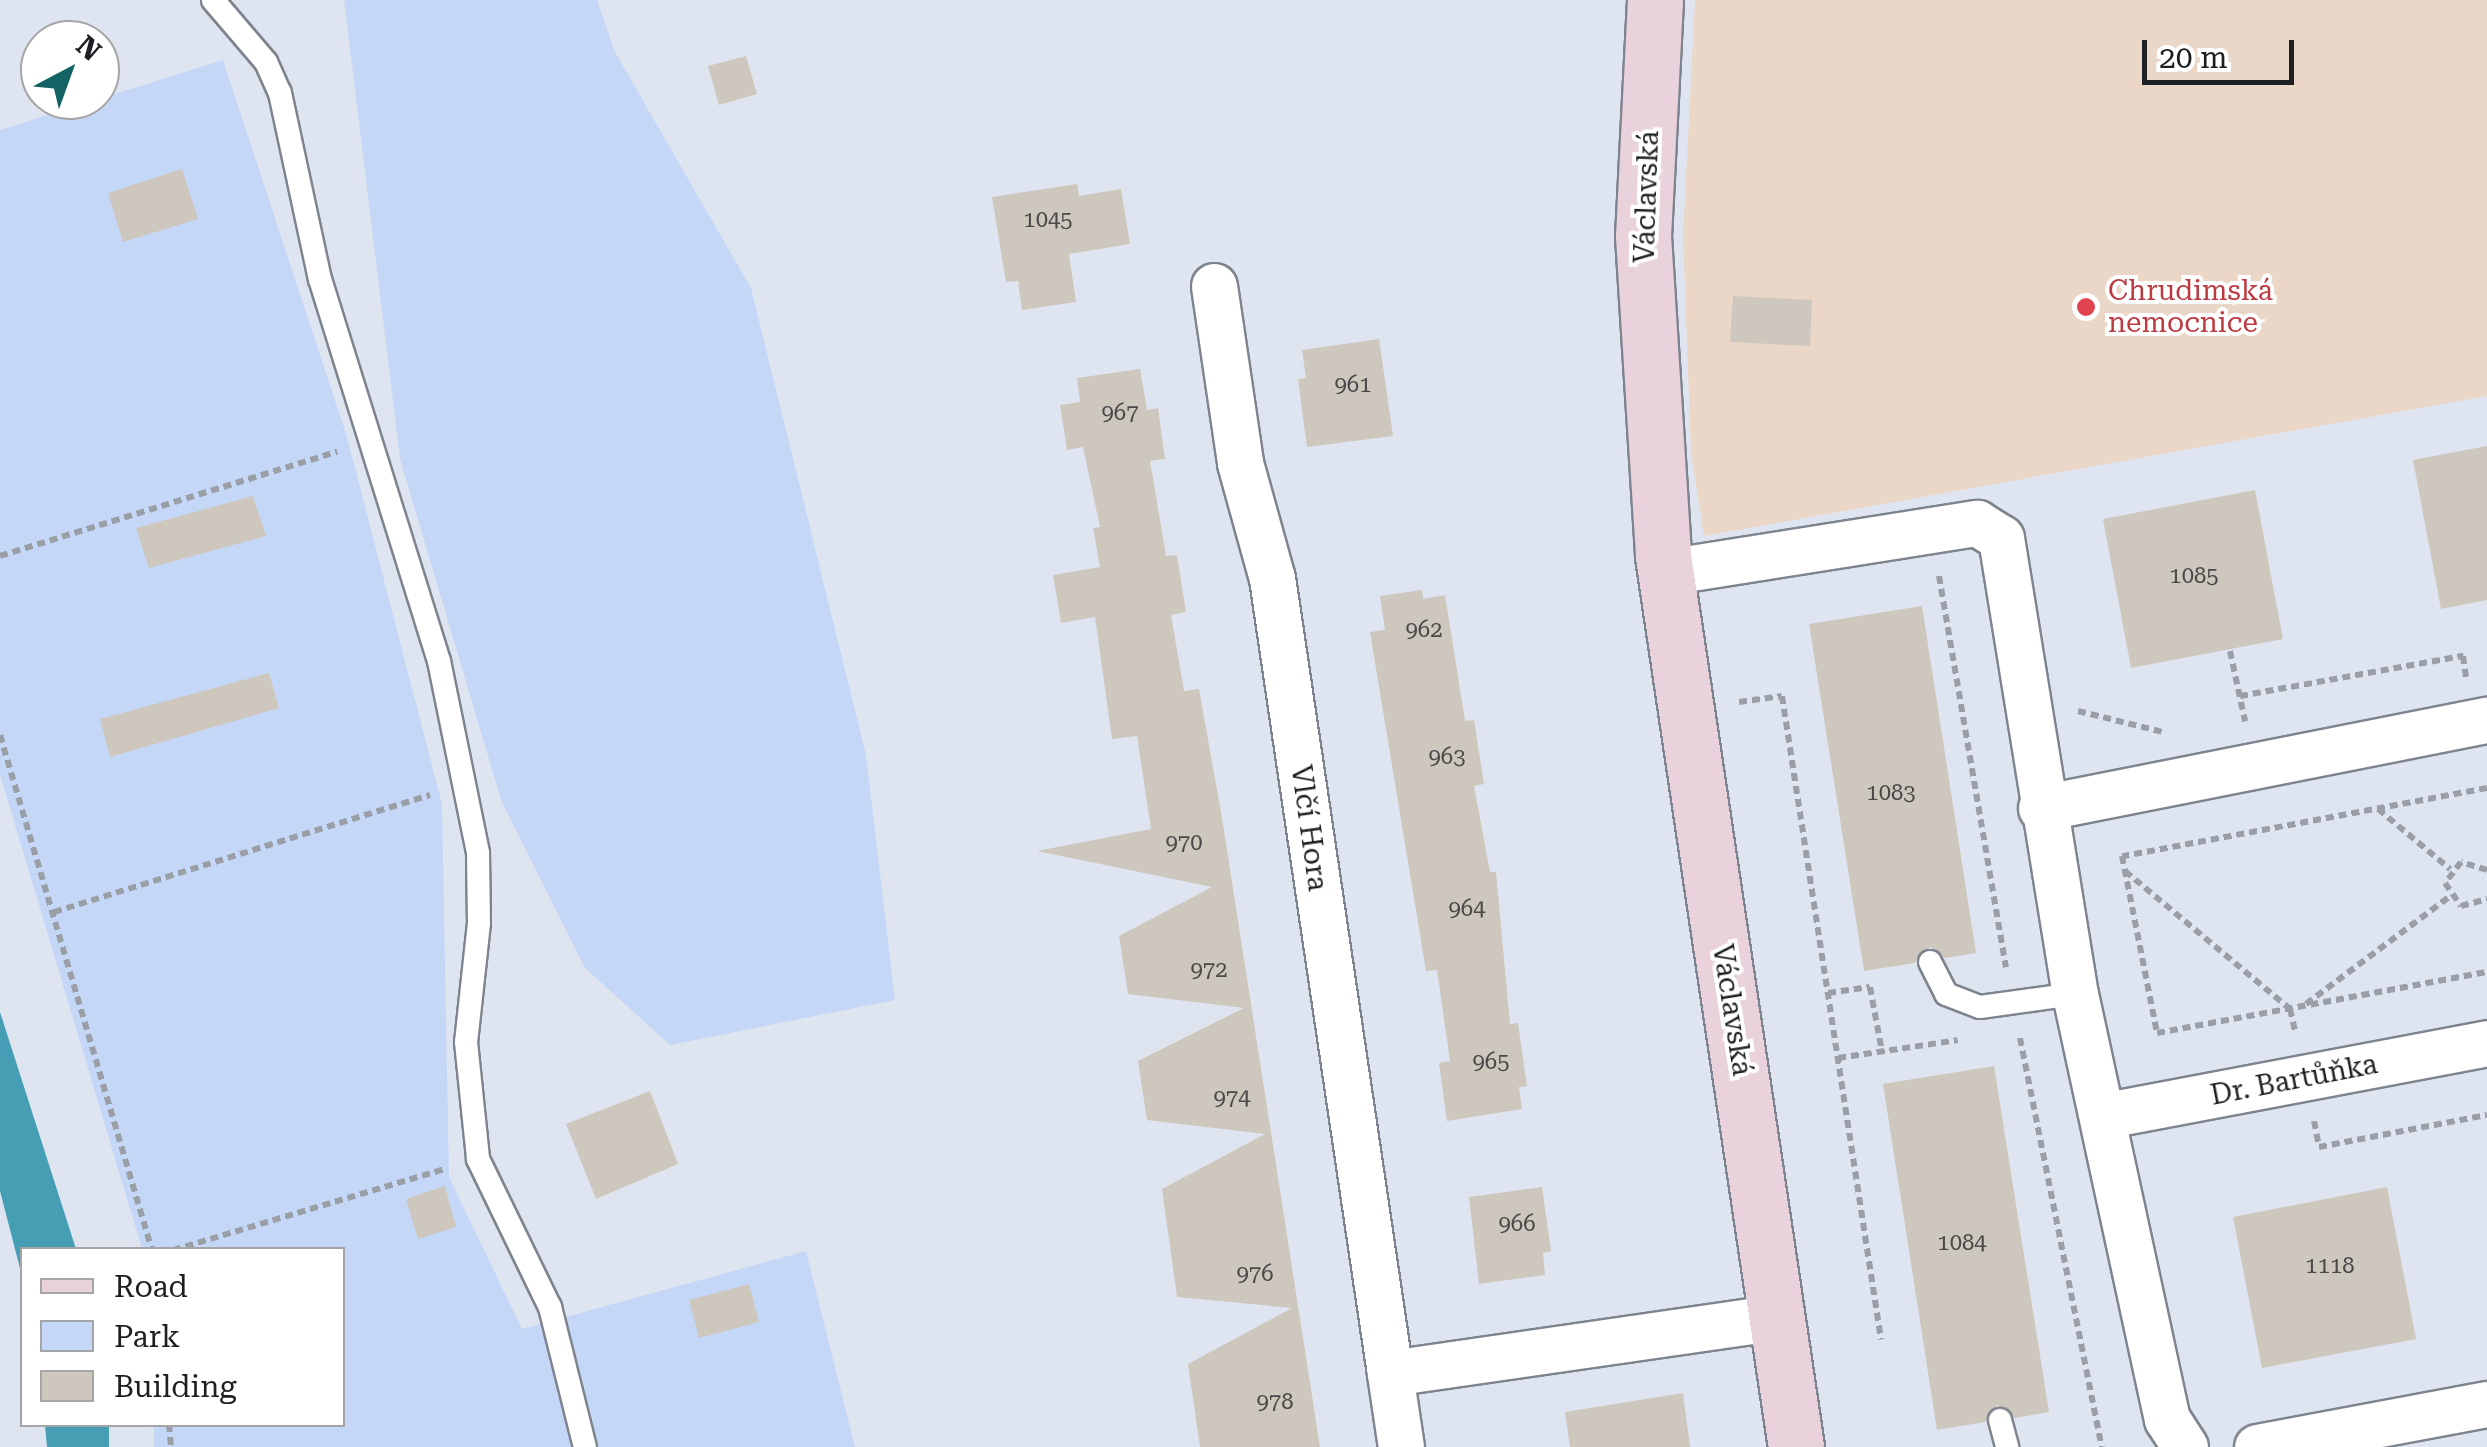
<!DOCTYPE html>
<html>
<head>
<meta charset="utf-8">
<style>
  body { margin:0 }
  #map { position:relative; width:2487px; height:1447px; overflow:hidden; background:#dfe5f0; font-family:"Roboto Serif",serif }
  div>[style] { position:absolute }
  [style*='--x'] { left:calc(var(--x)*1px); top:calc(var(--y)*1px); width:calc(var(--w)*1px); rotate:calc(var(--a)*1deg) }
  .medical>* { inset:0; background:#ebd7c8 }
  .green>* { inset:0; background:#c5d7f7 }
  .water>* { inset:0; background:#469eb4 }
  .building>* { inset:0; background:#cec7bd }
  .path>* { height:6px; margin-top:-3px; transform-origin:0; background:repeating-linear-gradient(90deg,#9a9ea7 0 8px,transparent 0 13px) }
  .roads { filter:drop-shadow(2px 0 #7e848d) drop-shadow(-2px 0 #7e848d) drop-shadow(0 2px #7e848d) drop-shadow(0 -2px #7e848d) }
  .lane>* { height:22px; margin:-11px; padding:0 11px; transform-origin:11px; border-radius:11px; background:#fff }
  .street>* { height:45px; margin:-22.5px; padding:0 22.5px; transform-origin:22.5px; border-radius:22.5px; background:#fff }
  .secondary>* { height:55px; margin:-27.5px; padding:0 27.5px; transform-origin:27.5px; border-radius:27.5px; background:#ead2dd }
  .dots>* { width:28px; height:28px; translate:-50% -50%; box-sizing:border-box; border:5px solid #fff; border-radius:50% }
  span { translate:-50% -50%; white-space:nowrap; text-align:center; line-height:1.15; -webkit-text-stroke:8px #fff; paint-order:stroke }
  .number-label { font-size:22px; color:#49494a }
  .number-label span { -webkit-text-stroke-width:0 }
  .street-label { font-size:28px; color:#1d1f23 }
  .health-label { font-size:28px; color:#be3a42 }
  .left { translate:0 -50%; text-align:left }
  .legend { position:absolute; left:20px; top:1247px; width:325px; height:180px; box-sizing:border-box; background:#fff; border:2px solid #a5a5a7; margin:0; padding:12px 18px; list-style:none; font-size:30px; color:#1d1f23 }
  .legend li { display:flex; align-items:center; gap:20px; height:50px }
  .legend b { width:50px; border:2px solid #a5a5a7 }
  .north { position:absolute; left:20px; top:20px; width:100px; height:100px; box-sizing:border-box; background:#fff; border:2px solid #a5a5a7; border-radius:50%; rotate:41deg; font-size:28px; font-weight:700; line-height:40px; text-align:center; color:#1d1f23 }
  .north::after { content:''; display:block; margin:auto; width:35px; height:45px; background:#136365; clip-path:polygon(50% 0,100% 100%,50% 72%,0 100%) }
  .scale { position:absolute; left:2142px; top:40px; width:152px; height:45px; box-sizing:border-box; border:5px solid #1d1f23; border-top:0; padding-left:12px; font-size:30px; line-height:35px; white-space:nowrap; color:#1d1f23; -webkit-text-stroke:8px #fff; paint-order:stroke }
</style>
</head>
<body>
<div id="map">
  <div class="medical">
    <div style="clip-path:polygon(1695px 0,2487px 0,2487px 396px,1704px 536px,1691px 453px,1683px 236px)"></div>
  </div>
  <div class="green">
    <div style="clip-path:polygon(344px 0,597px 0,615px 52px,751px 288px,866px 755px,895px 1000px,670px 1045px,585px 968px,501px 800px,400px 459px)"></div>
    <div style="clip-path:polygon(223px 60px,347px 437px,442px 804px,449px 1177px,522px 1329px,806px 1251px,855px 1447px,154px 1447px,154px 1425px,342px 1424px,342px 1250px,142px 1249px,0 775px,0 130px)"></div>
  </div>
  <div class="water">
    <div style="clip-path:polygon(0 1012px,76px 1249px,22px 1250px,22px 1276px,0 1191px)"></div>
    <div style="clip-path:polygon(45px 1425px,109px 1425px,109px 1447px,47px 1447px)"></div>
  </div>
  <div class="building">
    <div style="clip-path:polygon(746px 56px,757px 94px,719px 105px,708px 66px)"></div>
    <div style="clip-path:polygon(182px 169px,198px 219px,123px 242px,108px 193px)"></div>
    <div style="clip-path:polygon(1077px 184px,1079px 196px,1121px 189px,1130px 244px,1069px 254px,1076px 302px,1022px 310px,1018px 281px,1006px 282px,992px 197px)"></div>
    <div style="clip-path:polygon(1733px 296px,1812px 300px,1810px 346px,1730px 342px)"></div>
    <div style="clip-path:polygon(1379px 339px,1393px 436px,1307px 447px,1298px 379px,1306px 378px,1302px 350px)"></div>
    <div style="clip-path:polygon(1140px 369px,1147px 410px,1158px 408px,1165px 459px,1150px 461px,1166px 556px,1177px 555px,1186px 612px,1171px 615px,1184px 691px,1199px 689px,1222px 818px,1320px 1447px,1200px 1447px,1188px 1364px,1292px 1308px,1177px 1297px,1162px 1189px,1265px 1134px,1147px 1120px,1138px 1061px,1244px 1008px,1128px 994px,1119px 936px,1212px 887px,1037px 851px,1151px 829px,1137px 736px,1112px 739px,1095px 617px,1061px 623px,1053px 575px,1100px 567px,1093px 528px,1100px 527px,1083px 447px,1067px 450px,1060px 405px,1080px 402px,1077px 378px)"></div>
    <div style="clip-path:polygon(2487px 446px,2487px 600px,2441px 609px,2413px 460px)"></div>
    <div style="clip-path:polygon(2255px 490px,2283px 639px,2131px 668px,2103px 519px)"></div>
    <div style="clip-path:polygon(253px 496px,266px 536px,149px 568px,136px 528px)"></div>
    <div style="clip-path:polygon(1422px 590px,1423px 599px,1445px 595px,1465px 721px,1474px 720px,1484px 784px,1474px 786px,1490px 872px,1496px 872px,1510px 1024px,1518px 1023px,1527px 1086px,1519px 1087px,1522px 1109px,1447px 1121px,1439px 1063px,1450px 1061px,1437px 970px,1426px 971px,1370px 632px,1385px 630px,1380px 596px)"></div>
    <div style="clip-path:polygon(1922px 606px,1976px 953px,1945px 958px,1930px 947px,1915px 963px,1864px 971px,1809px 624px)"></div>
    <div style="clip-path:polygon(269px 673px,279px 708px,110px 757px,100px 719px)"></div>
    <div style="clip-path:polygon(1994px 1066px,2049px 1412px,2015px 1418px,1997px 1405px,1985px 1422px,1937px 1430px,1883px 1084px)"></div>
    <div style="clip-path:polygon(650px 1091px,678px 1164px,596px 1199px,566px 1124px)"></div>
    <div style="clip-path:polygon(445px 1186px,456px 1227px,418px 1239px,406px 1199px)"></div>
    <div style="clip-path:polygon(1542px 1187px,1551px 1251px,1543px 1253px,1545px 1275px,1479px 1284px,1469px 1197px)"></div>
    <div style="clip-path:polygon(2387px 1187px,2416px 1339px,2262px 1368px,2233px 1217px)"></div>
    <div style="clip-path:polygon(749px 1284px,759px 1322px,699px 1338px,689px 1300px)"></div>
    <div style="clip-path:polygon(1683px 1393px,1690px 1447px,1570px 1447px,1565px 1412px)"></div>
  </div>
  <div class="path">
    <div style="--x:0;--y:556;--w:353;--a:-17.2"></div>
    <div style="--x:1939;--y:576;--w:397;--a:80.3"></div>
    <div style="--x:2230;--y:651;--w:72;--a:77.9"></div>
    <div style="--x:2240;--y:696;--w:227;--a:-10.2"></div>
    <div style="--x:2463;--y:656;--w:22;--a:82"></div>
    <div style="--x:1739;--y:702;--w:43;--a:-7.9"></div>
    <div style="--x:1782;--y:696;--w:651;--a:81.25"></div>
    <div style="--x:2078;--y:711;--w:88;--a:13.9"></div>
    <div style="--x:0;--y:735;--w:537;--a:73.56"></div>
    <div style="--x:2487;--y:788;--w:371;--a:169.4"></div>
    <div style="--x:2122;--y:856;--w:180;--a:78.8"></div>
    <div style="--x:2157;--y:1033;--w:336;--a:-10.5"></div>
    <div style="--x:2378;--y:809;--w:94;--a:39.8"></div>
    <div style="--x:2487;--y:870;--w:27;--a:-163"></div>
    <div style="--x:2461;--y:862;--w:26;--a:127"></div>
    <div style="--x:2445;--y:883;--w:28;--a:55"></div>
    <div style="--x:2461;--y:906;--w:27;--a:-15"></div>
    <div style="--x:2125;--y:871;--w:215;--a:39.9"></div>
    <div style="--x:2290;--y:1009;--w:23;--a:77"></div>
    <div style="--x:54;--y:912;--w:394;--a:-17.3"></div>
    <div style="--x:1828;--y:993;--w:42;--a:-8.1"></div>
    <div style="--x:1870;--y:987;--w:66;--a:79.5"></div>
    <div style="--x:2306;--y:1004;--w:179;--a:-36.8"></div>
    <div style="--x:2020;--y:1038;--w:417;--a:78.7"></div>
    <div style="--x:1838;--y:1058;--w:121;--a:-8.5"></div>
    <div style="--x:2314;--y:1121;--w:26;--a:79"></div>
    <div style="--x:2319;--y:1147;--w:171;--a:-10.8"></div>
    <div style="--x:173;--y:1250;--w:284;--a:-16.6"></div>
    <div style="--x:169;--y:1424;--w:23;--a:85"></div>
  </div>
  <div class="roads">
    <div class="lane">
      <div style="--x:213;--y:0;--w:82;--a:49.5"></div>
      <div style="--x:266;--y:62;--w:34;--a:66"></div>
      <div style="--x:280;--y:93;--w:190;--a:77.9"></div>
      <div style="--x:320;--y:279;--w:400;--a:72.7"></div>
      <div style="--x:439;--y:661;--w:196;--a:78.5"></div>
      <div style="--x:478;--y:853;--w:70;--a:89.2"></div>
      <div style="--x:479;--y:923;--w:120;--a:96.2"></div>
      <div style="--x:466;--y:1042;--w:118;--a:84.1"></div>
      <div style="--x:478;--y:1159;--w:165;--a:64.1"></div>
      <div style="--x:550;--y:1307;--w:144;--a:76"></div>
      <div style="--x:1930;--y:962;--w:36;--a:63"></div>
      <div style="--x:1946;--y:994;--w:36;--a:21"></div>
      <div style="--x:1980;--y:1007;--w:96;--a:-7.8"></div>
      <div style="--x:2000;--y:1420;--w:28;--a:75"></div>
    </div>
    <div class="street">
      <div style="--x:1214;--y:286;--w:179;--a:81.6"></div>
      <div style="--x:1240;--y:463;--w:119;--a:74.5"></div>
      <div style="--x:1272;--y:578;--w:804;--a:81.56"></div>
      <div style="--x:1666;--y:572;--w:315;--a:-9"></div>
      <div style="--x:1977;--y:523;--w:28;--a:32"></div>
      <div style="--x:2001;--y:538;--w:462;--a:80.8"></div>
      <div style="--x:2075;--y:994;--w:435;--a:77.8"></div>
      <div style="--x:2167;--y:1419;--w:33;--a:57"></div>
      <div style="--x:2041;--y:808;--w:455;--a:-11.2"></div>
      <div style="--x:2102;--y:1116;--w:392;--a:-10.7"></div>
      <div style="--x:1401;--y:1447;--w:75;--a:-98.5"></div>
      <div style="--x:1390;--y:1373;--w:392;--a:-8.2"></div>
      <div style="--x:2257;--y:1447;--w:234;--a:-10.6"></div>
    </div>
    <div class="secondary">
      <div style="--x:1655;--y:0;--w:236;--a:92.9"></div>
      <div style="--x:1643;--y:236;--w:321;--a:86.4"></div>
      <div style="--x:1663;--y:556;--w:901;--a:81.51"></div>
    </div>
  </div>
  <div class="dots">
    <div style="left:2086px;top:307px;background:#e0444e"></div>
  </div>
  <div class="number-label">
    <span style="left:1048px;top:220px">1045</span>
    <span style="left:1353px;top:385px">961</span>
    <span style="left:1120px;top:413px">967</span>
    <span style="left:2194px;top:576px">1085</span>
    <span style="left:1424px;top:630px">962</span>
    <span style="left:1447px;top:757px">963</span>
    <span style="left:1891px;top:793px">1083</span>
    <span style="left:1184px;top:843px">970</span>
    <span style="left:1467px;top:909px">964</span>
    <span style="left:1209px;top:970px">972</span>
    <span style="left:1491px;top:1062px">965</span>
    <span style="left:1232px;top:1098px">974</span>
    <span style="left:1517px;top:1224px">966</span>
    <span style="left:1962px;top:1243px">1084</span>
    <span style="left:2330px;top:1266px">1118</span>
    <span style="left:1255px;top:1274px">976</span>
    <span style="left:1275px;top:1402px">978</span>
  </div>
  <div class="street-label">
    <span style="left:1647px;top:197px;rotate:-88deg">Václavská</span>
    <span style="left:1309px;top:828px;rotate:82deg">Vlčí Hora</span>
    <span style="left:1732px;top:1010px;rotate:81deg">Václavská</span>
    <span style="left:2294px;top:1080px;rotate:-11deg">Dr. Bartůňka</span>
  </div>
  <div class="health-label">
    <span class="left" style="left:2108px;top:307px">Chrudimská<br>nemocnice</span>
  </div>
  <ul class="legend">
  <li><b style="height:12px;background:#ead2dd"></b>Road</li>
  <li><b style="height:28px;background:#c5d7f7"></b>Park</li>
  <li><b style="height:28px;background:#cec7bd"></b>Building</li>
  </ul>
  <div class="north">N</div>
  <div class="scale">20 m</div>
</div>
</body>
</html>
